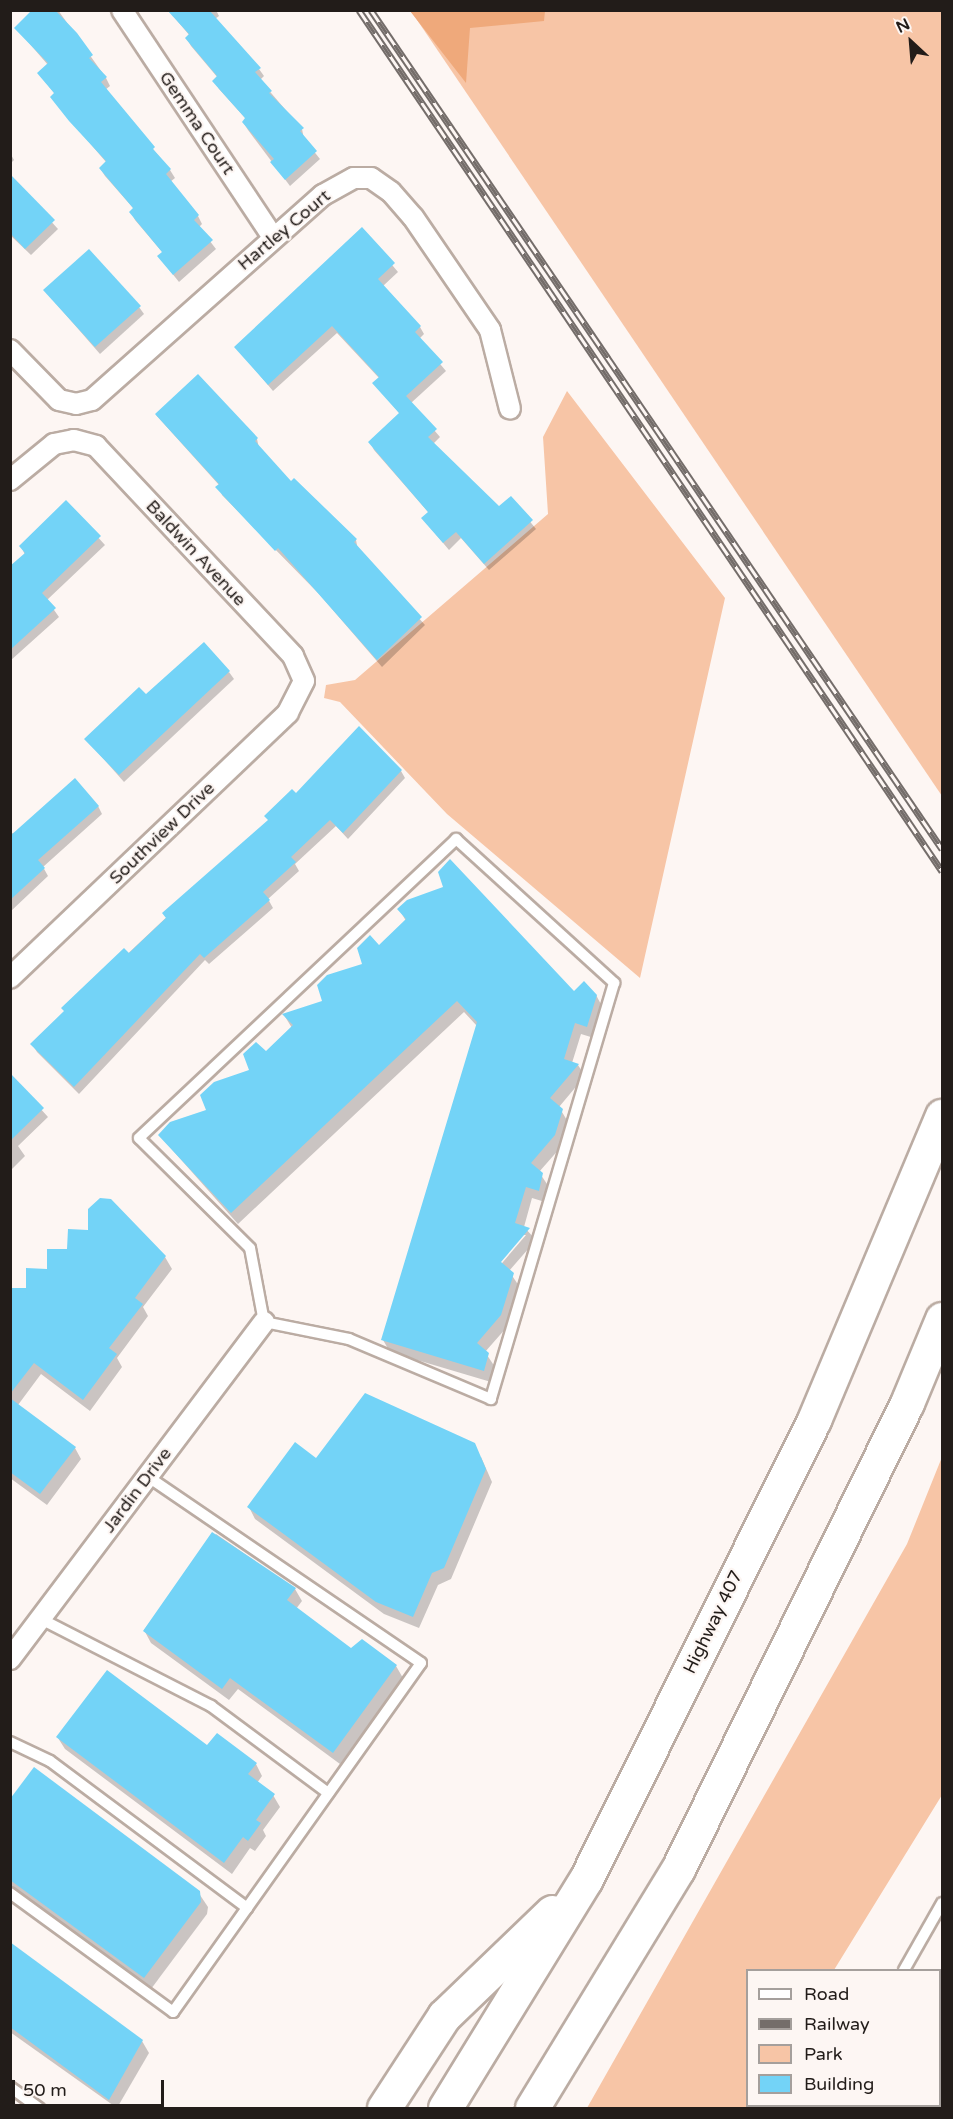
<!DOCTYPE html>
<html>
<head>
<meta charset="utf-8">
<style>
  body { margin:0 }
  #map { position:relative; width:953px; height:2119px; overflow:hidden; background:#fdf6f3; font-family:"Varela Round",sans-serif }
  div>[style] { position:absolute }
  [style*='--x'] { left:calc(var(--x)*1px); top:calc(var(--y)*1px); width:calc(var(--w)*1px); rotate:calc(var(--a)*1deg) }
  .green>* { inset:0; background:#f7c5a6 }
  .forest>* { inset:0; background:#efa97b }
  .shadow>* { inset:0; background:#0003 }
  .building>* { inset:0; background:#73d3f7 }
  .roads { filter:drop-shadow(2px 0 #bbaca3) drop-shadow(-2px 0 #bbaca3) drop-shadow(0 2px #bbaca3) drop-shadow(0 -2px #bbaca3) }
  .service>* { height:10px; margin:-5px; padding:0 5px; transform-origin:5px; border-radius:5px; background:#fff }
  .minor>* { height:20px; margin:-10px; padding:0 10px; transform-origin:10px; border-radius:10px; background:#fff }
  .motorway>* { height:33px; margin:-16.5px; padding:0 16.5px; transform-origin:16.5px; border-radius:16.5px; background:#fff }
  .rail>* { height:7px; margin-top:-3.5px; transform-origin:0; background:repeating-linear-gradient(90deg,#fdf6f3 0 14px,#746d6a 0 28px); box-sizing:border-box; border-block:2px solid #746d6a }
  span { translate:-50% -50%; white-space:nowrap; text-align:center; line-height:1.15; -webkit-text-stroke:4.5px #fdf6f3; paint-order:stroke }
  .street-label { font-size:18px; color:#221c19 }
  .frame { position:absolute; inset:0; border:12px solid #221c19; pointer-events:none }
  .legend { position:absolute; left:746px; top:1969px; width:195px; height:138px; box-sizing:border-box; background:#fdf6f3; border:2px solid #a59f9c; margin:0; padding:8px 10px; list-style:none; font-size:18px; color:#221c19 }
  .legend li { display:flex; align-items:center; gap:12px; height:30px }
  .legend b { width:30px; border:2px solid #a59f9c }
  .north { position:absolute; left:881px; top:12px; width:60px; height:60px; -webkit-text-stroke:4px #fdf6f3; paint-order:stroke; rotate:334deg; font-size:16px; font-weight:700; line-height:24px; text-align:center; color:#221c19 }
  .north::after { content:''; display:block; margin:auto; width:21px; height:27px; background:#221c19; clip-path:polygon(50% 0,100% 100%,50% 72%,0 100%) }
  .scale { position:absolute; left:12px; top:2080px; width:152px; height:27px; box-sizing:border-box; border:3px solid #221c19; border-top:0; padding-left:8px; font-size:18px; line-height:21px; white-space:nowrap; color:#221c19; -webkit-text-stroke:4px #fdf6f3; paint-order:stroke }
</style>
</head>
<body>
<div id="map">
  <div class="green">
    <div style="clip-path:polygon(411px 11px,942px 11px,942px 796px)"></div>
    <div style="clip-path:polygon(567px 391px,725px 598px,640px 978px,447px 814px,340px 702px,324px 698px,326px 685px,355px 680px,548px 514px,543px 437px)"></div>
    <div style="clip-path:polygon(942px 1457px,942px 1795px,834px 1970px,748px 1970px,748px 2106px,792px 2106px,792px 2108px,587px 2108px,907px 1544px)"></div>
  </div>
  <div class="forest">
    <div style="clip-path:polygon(410px 11px,545px 11px,544px 21px,470px 28px,466px 83px)"></div>
  </div>
  <div class="shadow">
    <div style="clip-path:polygon(35px 10px,58px 10px,106px 78px,110px 86px,105px 90px,170px 170px,175px 178px,170px 182px,198px 216px,202px 224px,199px 227px,216px 249px,179px 282px,159px 257px,163px 253px,135px 220px,131px 212px,134px 209px,105px 176px,100px 168px,106px 162px,57px 105px,55px 94px,39px 74px,48px 65px,16px 28px)"></div>
    <div style="clip-path:polygon(168px 10px,216px 10px,219px 16px,215px 19px,259px 69px,264px 76px,260px 80px,302px 129px,304px 139px,320px 159px,290px 186px,248px 130px,243px 122px,246px 119px,219px 89px,214px 81px,218px 78px,191px 46px,187px 39px,190px 36px)"></div>
    <div style="clip-path:polygon(10px 153px,14px 160px,10px 164px)"></div>
    <div style="clip-path:polygon(10px 176px,58px 229px,31px 255px,10px 235px)"></div>
    <div style="clip-path:polygon(362px 229px,398px 272px,383px 286px,420px 327px,424px 334px,419px 339px,446px 371px,411px 403px,440px 437px,433px 444px,499px 508px,511px 498px,536px 529px,489px 570px,461px 538px,449px 550px,423px 519px,429px 513px,374px 450px,370px 442px,400px 414px,374px 383px,379px 378px,337px 333px,273px 391px,236px 347px)"></div>
    <div style="clip-path:polygon(45px 291px,139px 307px,144px 314px,100px 354px)"></div>
    <div style="clip-path:polygon(156px 415px,257px 439px,259px 448px,291px 483px,294px 480px,356px 540px,358px 550px,425px 625px,382px 667px,319px 594px,222px 495px,219px 485px)"></div>
    <div style="clip-path:polygon(66px 502px,105px 545px,47px 600px,59px 617px,10px 661px,10px 568px,25px 555px,21px 546px)"></div>
    <div style="clip-path:polygon(229px 672px,234px 679px,124px 782px,86px 739px,146px 696px)"></div>
    <div style="clip-path:polygon(401px 771px,405px 778px,348px 839px,336px 826px,295px 864px,299px 871px,268px 899px,273px 908px,209px 964px,205px 960px,79px 1094px,37px 1052px,32px 1044px,296px 795px)"></div>
    <div style="clip-path:polygon(98px 806px,102px 814px,43px 867px,48px 876px,10px 912px,10px 834px)"></div>
    <div style="clip-path:polygon(evenodd,399px 909px,574px 993px,596px 995px,603px 1008px,594px 1038px,581px 1034px,572px 1063px,578px 1065px,585px 1076px,559px 1107px,568px 1122px,561px 1147px,539px 1172px,549px 1187px,545px 1202px,532px 1198px,524px 1227px,536px 1240px,509px 1271px,519px 1286px,507px 1327px,485px 1352px,495px 1367px,491px 1382px,390px 1352px,383px 1340px,477px 1026px,464px 1012px,238px 1224px,160px 1136px,208px 1111px,292px 1028px,284px 1015px,324px 1002px,364px 964px,406px 921px,399px 909px,522px 1235px,526px 1235px,497px 1269px,495px 1267px,522px 1235px)"></div>
    <div style="clip-path:polygon(10px 1075px,48px 1117px,18px 1146px,25px 1156px,10px 1171px)"></div>
    <div style="clip-path:polygon(165px 1257px,172px 1269px,143px 1307px,148px 1316px,117px 1358px,122px 1367px,90px 1411px,41px 1374px,18px 1405px,75px 1448px,81px 1459px,47px 1505px,10px 1478px,10px 1289px,28px 1290px,48px 1270px)"></div>
    <div style="clip-path:polygon(481px 1457px,492px 1482px,451px 1579px,438px 1585px,419px 1628px,384px 1614px,255px 1519px,249px 1507px,317px 1460px)"></div>
    <div style="clip-path:polygon(216px 1534px,295px 1589px,302px 1601px,296px 1609px,351px 1650px,362px 1641px,396px 1666px,403px 1678px,340px 1764px,238px 1689px,229px 1700px,151px 1643px,144px 1630px)"></div>
    <div style="clip-path:polygon(58px 1738px,208px 1747px,256px 1764px,262px 1776px,257px 1783px,273px 1795px,280px 1807px,263px 1830px,266px 1836px,255px 1851px,250px 1848px,232px 1874px,65px 1749px)"></div>
    <div style="clip-path:polygon(35px 1769px,200px 1895px,208px 1907px,207px 1914px,151px 1989px,10px 1886px,10px 1801px)"></div>
    <div style="clip-path:polygon(10px 1944px,142px 2041px,149px 2053px,117px 2108px,10px 2032px)"></div>
    <div style="clip-path:polygon(942px 2025px,942px 2108px,888px 2108px,940px 2106px)"></div>
    <div style="clip-path:polygon(10px 2100px,22px 2108px,10px 2108px)"></div>
  </div>
  <div class="building">
    <div style="clip-path:polygon(32px 10px,55px 10px,77px 33px,93px 55px,89px 58px,107px 77px,101px 82px,155px 147px,153px 149px,171px 169px,166px 174px,199px 215px,194px 220px,213px 240px,173px 275px,157px 256px,162px 252px,129px 212px,133px 208px,99px 168px,106px 161px,69px 121px,50px 97px,54px 93px,37px 73px,48px 63px,14px 28px)"></div>
    <div style="clip-path:polygon(167px 10px,209px 10px,261px 68px,255px 72px,272px 91px,269px 93px,304px 128px,300px 131px,317px 151px,285px 180px,270px 162px,274px 159px,242px 122px,245px 118px,212px 81px,217px 76px,185px 38px,189px 34px)"></div>
    <div style="clip-path:polygon(10px 174px,55px 220px,25px 249px,10px 233px)"></div>
    <div style="clip-path:polygon(362px 227px,395px 263px,378px 279px,421px 326px,415px 332px,443px 362px,406px 396px,437px 429px,428px 437px,499px 506px,511px 496px,533px 520px,484px 564px,456px 532px,443px 543px,421px 518px,428px 512px,368px 442px,399px 413px,372px 383px,379px 377px,332px 326px,268px 385px,234px 347px)"></div>
    <div style="clip-path:polygon(89px 249px,141px 306px,95px 347px,43px 290px)"></div>
    <div style="clip-path:polygon(198px 374px,258px 438px,255px 441px,291px 481px,294px 478px,357px 539px,354px 542px,422px 617px,377px 660px,278px 548px,275px 551px,215px 487px,219px 484px,155px 414px)"></div>
    <div style="clip-path:polygon(66px 500px,101px 536px,42px 593px,56px 608px,10px 650px,10px 566px,25px 553px,19px 546px)"></div>
    <div style="clip-path:polygon(204px 642px,230px 671px,119px 775px,84px 739px,139px 687px,146px 694px)"></div>
    <div style="clip-path:polygon(359px 726px,402px 770px,343px 833px,330px 820px,291px 857px,296px 862px,263px 892px,270px 900px,204px 958px,200px 954px,74px 1087px,30px 1044px,64px 1011px,61px 1008px,124px 948px,129px 953px,166px 918px,162px 913px,268px 820px,264px 816px,292px 789px,296px 793px)"></div>
    <div style="clip-path:polygon(75px 778px,99px 806px,38px 860px,45px 868px,10px 900px,10px 836px)"></div>
    <div style="clip-path:polygon(450px 859px,574px 991px,584px 981px,597px 995px,587px 1027px,575px 1023px,564px 1059px,579px 1064px,550px 1098px,563px 1109px,555px 1135px,531px 1163px,543px 1173px,539px 1191px,526px 1187px,515px 1223px,530px 1228px,501px 1262px,514px 1273px,501px 1315px,477px 1343px,489px 1353px,484px 1371px,381px 1340px,477px 1022px,457px 1001px,231px 1213px,158px 1135px,170px 1122px,206px 1110px,200px 1095px,214px 1082px,249px 1070px,243px 1054px,256px 1042px,266px 1051px,293px 1025px,282px 1014px,322px 1001px,317px 985px,327px 975px,362px 964px,357px 948px,370px 935px,379px 945px,406px 919px,397px 909px,407px 900px,443px 887px,438px 872px)"></div>
    <div style="clip-path:polygon(10px 1073px,44px 1108px,10px 1141px)"></div>
    <div style="clip-path:polygon(100px 1198px,111px 1199px,166px 1256px,135px 1298px,143px 1304px,109px 1348px,117px 1354px,83px 1400px,34px 1363px,10px 1394px,10px 1288px,26px 1288px,26px 1268px,47px 1269px,47px 1249px,67px 1249px,68px 1229px,88px 1230px,88px 1209px)"></div>
    <div style="clip-path:polygon(365px 1393px,475px 1443px,486px 1469px,444px 1568px,432px 1573px,413px 1617px,376px 1602px,247px 1507px,295px 1442px,316px 1458px)"></div>
    <div style="clip-path:polygon(10px 1398px,76px 1447px,40px 1494px,10px 1472px)"></div>
    <div style="clip-path:polygon(212px 1532px,296px 1588px,287px 1600px,351px 1648px,362px 1639px,397px 1665px,333px 1753px,230px 1678px,222px 1689px,143px 1631px)"></div>
    <div style="clip-path:polygon(107px 1670px,207px 1745px,217px 1733px,257px 1763px,248px 1774px,275px 1794px,256px 1820px,261px 1823px,248px 1841px,243px 1837px,224px 1863px,56px 1737px)"></div>
    <div style="clip-path:polygon(34px 1767px,200px 1891px,201px 1902px,144px 1978px,10px 1880px,10px 1799px)"></div>
    <div style="clip-path:polygon(10px 1942px,143px 2040px,109px 2100px,10px 2027px)"></div>
  </div>
  <div class="roads">
    <div class="service">
      <div style="--x:456;--y:839;--w:214;--a:42.3"></div>
      <div style="--x:614;--y:983;--w:434;--a:106.5"></div>
      <div style="--x:491;--y:1399;--w:154;--a:-157.1"></div>
      <div style="--x:349;--y:1339;--w:87;--a:-168.7"></div>
      <div style="--x:264;--y:1322;--w:75;--a:-100.7"></div>
      <div style="--x:250;--y:1248;--w:156;--a:-135.3"></div>
      <div style="--x:139;--y:1138;--w:436;--a:-43.3"></div>
      <div style="--x:41;--y:1619;--w:191;--a:27.1"></div>
      <div style="--x:211;--y:1706;--w:146;--a:36.6"></div>
      <div style="--x:10;--y:1742;--w:44;--a:25.4"></div>
      <div style="--x:50;--y:1761;--w:246;--a:36.7"></div>
      <div style="--x:10;--y:1893;--w:202;--a:36.1"></div>
      <div style="--x:173;--y:2012;--w:428;--a:-54.6"></div>
      <div style="--x:421;--y:1663;--w:332;--a:-145.7"></div>
      <div style="--x:904;--y:1970;--w:77;--a:-60.4"></div>
      <div style="--x:10;--y:2087;--w:36;--a:36"></div>
      <div style="--x:850;--y:2108;--w:2;--a:-90"></div>
    </div>
    <div class="minor">
      <div style="--x:122;--y:10;--w:271;--a:56.4"></div>
      <div style="--x:10;--y:350;--w:70;--a:45.6"></div>
      <div style="--x:59;--y:400;--w:17;--a:13"></div>
      <div style="--x:76;--y:404;--w:16;--a:-14"></div>
      <div style="--x:92;--y:400;--w:309;--a:-41.6"></div>
      <div style="--x:323;--y:195;--w:35;--a:-29"></div>
      <div style="--x:354;--y:178;--w:17;--a:0"></div>
      <div style="--x:371;--y:178;--w:24;--a:35"></div>
      <div style="--x:391;--y:192;--w:33;--a:49"></div>
      <div style="--x:413;--y:217;--w:137;--a:55.7"></div>
      <div style="--x:490;--y:330;--w:81;--a:75.8"></div>
      <div style="--x:10;--y:480;--w:57;--a:-39.3"></div>
      <div style="--x:54;--y:444;--w:20;--a:-11"></div>
      <div style="--x:74;--y:440;--w:23;--a:15"></div>
      <div style="--x:96;--y:446;--w:288;--a:46.8"></div>
      <div style="--x:293;--y:656;--w:27;--a:66"></div>
      <div style="--x:304;--y:681;--w:36;--a:117"></div>
      <div style="--x:288;--y:713;--w:384;--a:136.4"></div>
      <div style="--x:10;--y:1659;--w:422;--a:-53"></div>
    </div>
    <div class="motorway">
      <div style="--x:384;--y:2108;--w:110;--a:-56.9"></div>
      <div style="--x:444;--y:2016;--w:150;--a:-43.9"></div>
      <div style="--x:445;--y:2108;--w:269;--a:-58.4"></div>
      <div style="--x:586;--y:1879;--w:513;--a:-63.58"></div>
      <div style="--x:814;--y:1420;--w:330;--a:-67.2"></div>
      <div style="--x:532;--y:2108;--w:280;--a:-58.6"></div>
      <div style="--x:678;--y:1869;--w:519;--a:-63.83"></div>
      <div style="--x:907;--y:1403;--w:91;--a:-67.4"></div>
    </div>
  </div>
  <div class="rail">
    <div style="--x:359;--y:10;--w:1040;--a:55.9"></div>
    <div style="--x:371;--y:10;--w:1015;--a:55.76"></div>
  </div>
  <div class="street-label">
    <span style="left:197px;top:123px;rotate:56deg">Gemma Court</span>
    <span style="left:284px;top:230px;rotate:-40deg">Hartley Court</span>
    <span style="left:196px;top:553px;rotate:47deg">Baldwin Avenue</span>
    <span style="left:162px;top:833px;rotate:-44deg">Southview Drive</span>
    <span style="left:137px;top:1490px;rotate:-53deg">Jardin Drive</span>
    <span style="left:713px;top:1622px;rotate:-64deg">Highway 407</span>
  </div>
  <div class="frame"></div>
  <ul class="legend">
  <li><b style="height:8px;background:#fff"></b>Road</li>
  <li><b style="height:8px;background:#746d6a"></b>Railway</li>
  <li><b style="height:16px;background:#f7c5a6"></b>Park</li>
  <li><b style="height:16px;background:#73d3f7"></b>Building</li>
  </ul>
  <div class="north">N</div>
  <div class="scale">50 m</div>
</div>
</body>
</html>
